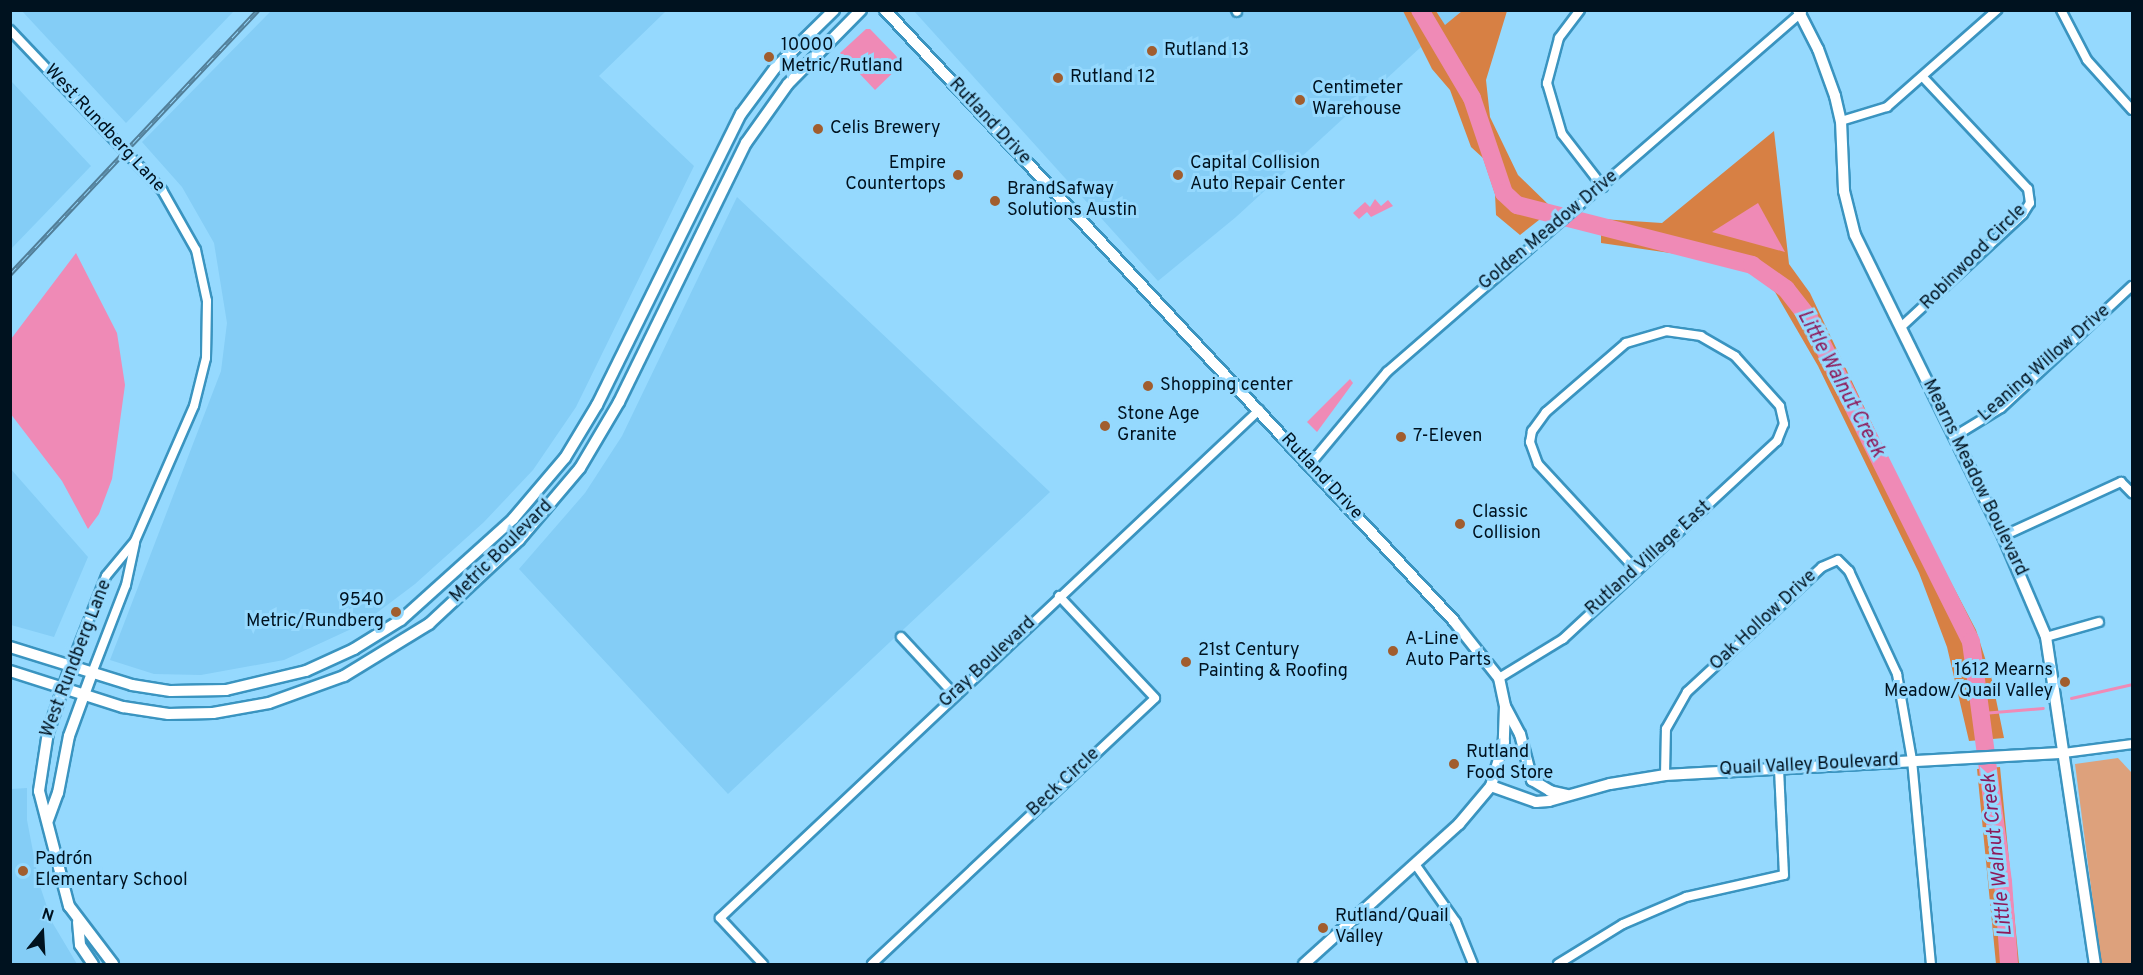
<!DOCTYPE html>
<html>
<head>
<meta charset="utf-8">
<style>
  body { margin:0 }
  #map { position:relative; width:2143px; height:975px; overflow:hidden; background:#95d9fe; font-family:Overpass,sans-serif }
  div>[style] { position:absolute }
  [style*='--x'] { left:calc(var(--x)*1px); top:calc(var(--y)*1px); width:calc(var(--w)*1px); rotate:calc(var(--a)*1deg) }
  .built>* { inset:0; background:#84cdf6 }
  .green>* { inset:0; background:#dda17c }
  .forest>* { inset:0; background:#d78044 }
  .water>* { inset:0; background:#ef8ab6 }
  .stream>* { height:3px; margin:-1.5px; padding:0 1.5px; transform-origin:1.5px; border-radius:1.5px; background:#ef8ab6 }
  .river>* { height:18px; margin:-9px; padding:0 9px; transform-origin:9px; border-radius:9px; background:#ef8ab6 }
  .roads { filter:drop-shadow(2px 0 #3a94c0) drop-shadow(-2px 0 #3a94c0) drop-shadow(0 2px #3a94c0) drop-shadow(0 -2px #3a94c0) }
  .minor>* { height:8px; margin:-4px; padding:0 4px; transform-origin:4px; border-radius:4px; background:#fff }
  .tertiary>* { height:10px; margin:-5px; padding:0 5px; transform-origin:5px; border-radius:5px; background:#fff }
  .secondary>* { height:10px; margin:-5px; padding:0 5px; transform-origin:5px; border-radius:5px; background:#fff }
  .rail>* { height:5px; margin-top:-2.5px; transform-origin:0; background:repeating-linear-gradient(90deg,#95d9fe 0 9px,#517e98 0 18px); box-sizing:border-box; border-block:2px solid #517e98 }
  .dots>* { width:16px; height:16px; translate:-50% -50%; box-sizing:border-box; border:3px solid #95d9fe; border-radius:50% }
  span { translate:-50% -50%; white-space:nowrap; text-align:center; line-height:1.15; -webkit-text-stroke:6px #95d9fe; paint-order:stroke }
  .poi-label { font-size:18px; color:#00121f }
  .left { translate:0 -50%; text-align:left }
  .right { translate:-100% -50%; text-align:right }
  .street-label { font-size:18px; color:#00121f }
  .water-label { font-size:20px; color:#8e1959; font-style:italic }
  .frame { position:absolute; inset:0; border:12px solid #00121f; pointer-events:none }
  .north { position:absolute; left:12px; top:903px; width:60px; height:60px; -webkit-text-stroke:4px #95d9fe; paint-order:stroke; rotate:18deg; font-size:16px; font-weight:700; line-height:24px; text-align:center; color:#00121f }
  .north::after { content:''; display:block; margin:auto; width:21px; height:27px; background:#00121f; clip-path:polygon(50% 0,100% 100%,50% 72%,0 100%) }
</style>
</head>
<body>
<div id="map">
  <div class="built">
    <div style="clip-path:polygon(22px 11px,234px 11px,126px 123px)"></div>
    <div style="clip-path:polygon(271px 11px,666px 11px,599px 76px,694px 166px,576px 407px,533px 470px,484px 522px,415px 584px,362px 624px,284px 660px,201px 675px,154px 674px,110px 660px,221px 371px,227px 323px,214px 243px,182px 187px,142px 142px)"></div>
    <div style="clip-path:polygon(914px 11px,1403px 11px,1422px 46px,1236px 217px,1158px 281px)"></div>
    <div style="clip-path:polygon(1436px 11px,1462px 11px,1445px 26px)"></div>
    <div style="clip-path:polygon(11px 81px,91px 166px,11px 249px)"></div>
    <div style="clip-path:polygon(737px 197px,1050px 492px,728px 794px,519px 569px,585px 493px,622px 436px)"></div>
    <div style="clip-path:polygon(10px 468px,88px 557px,54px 637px,11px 625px)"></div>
    <div style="clip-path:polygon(27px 788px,27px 820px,39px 883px,52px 922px,77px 964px,11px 964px,11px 789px)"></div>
  </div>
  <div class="green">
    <div style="clip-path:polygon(2118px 758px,2132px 773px,2132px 964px,2101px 964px,2075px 764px)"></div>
  </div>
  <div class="forest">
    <div style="clip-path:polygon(1403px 11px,1436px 11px,1445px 25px,1462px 11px,1507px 11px,1486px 80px,1490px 117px,1518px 175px,1553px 209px,1520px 235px,1496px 215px,1495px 194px,1483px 158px,1471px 147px,1450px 90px,1432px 69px)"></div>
    <div style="clip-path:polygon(1774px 131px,1789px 264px,1810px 293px,1913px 510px,1976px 630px,1992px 680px,2004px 738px,1969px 741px,1947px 647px,1919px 573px,1818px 366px,1775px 292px,1749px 271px,1684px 255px,1601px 243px,1601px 219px,1662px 223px)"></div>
    <div style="clip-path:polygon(2000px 767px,2019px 964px,1996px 964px,1977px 769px)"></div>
  </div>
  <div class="water">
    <div style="clip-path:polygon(866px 29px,870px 29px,903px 63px,875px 90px,840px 53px)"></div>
    <div style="clip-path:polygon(1375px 199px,1381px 206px,1388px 200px,1393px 206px,1371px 217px,1367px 212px,1359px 219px,1353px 213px,1365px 202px,1370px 207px)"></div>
    <div style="clip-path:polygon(1758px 203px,1785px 252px,1712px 232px)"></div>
    <div style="clip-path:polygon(76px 253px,117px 333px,125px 385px,112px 479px,99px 514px,88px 529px,62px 481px,10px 413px,11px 339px)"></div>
    <div style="clip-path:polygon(1350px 379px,1353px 383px,1317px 432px,1307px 422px)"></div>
  </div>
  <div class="stream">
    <div style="--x:2071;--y:698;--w:63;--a:-12.9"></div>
    <div style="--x:1982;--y:713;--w:61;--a:-4.7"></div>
  </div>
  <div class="river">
    <div style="--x:1420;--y:10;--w:102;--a:59.4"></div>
    <div style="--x:1472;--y:98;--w:100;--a:71.4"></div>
    <div style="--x:1504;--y:193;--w:18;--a:43"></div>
    <div style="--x:1517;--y:205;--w:243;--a:14.3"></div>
    <div style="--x:1752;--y:265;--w:42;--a:35.2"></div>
    <div style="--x:1786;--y:289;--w:37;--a:52"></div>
    <div style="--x:1809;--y:318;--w:362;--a:63.4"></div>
    <div style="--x:1971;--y:642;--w:242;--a:82.4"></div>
    <div style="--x:2003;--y:882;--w:82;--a:85.8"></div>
  </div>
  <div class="roads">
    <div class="minor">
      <div style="--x:1236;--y:10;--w:2;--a:63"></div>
      <div style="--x:1580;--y:10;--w:35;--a:127"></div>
      <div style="--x:1559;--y:38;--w:47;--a:104.9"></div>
      <div style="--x:1547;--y:83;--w:53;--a:73.6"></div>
      <div style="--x:1562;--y:134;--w:67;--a:52.3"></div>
      <div style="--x:2061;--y:10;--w:56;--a:62.5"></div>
      <div style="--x:2087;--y:60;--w:67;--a:48"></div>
      <div style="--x:10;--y:30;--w:221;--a:46.5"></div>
      <div style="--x:162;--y:190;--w:69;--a:60.5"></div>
      <div style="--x:196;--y:250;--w:52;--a:77.8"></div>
      <div style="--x:207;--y:301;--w:57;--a:91"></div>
      <div style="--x:206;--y:358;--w:49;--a:104"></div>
      <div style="--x:194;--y:406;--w:147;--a:113.6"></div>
      <div style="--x:135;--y:541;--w:45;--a:129.6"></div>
      <div style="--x:106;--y:576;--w:96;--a:111.5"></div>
      <div style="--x:1841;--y:121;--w:48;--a:-16.9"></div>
      <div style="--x:1887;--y:107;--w:147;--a:-41.4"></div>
      <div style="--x:1901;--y:327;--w:166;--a:-42.8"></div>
      <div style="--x:2023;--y:214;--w:13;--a:-58"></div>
      <div style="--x:2030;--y:203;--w:14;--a:-98"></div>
      <div style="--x:2028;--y:189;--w:154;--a:-133.2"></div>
      <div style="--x:1955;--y:436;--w:54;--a:-31.3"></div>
      <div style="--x:2001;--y:408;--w:179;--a:-43"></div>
      <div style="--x:1310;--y:464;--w:120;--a:-50.1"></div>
      <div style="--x:1387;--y:372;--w:549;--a:-40.94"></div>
      <div style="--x:2003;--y:536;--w:130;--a:-24.6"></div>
      <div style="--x:2121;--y:482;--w:16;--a:45"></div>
      <div style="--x:901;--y:637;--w:78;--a:47.1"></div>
      <div style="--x:2046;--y:637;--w:55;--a:-15.8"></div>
      <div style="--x:92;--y:673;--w:94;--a:-68.9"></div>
      <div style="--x:126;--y:585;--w:43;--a:-77.9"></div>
      <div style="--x:1499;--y:678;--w:75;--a:-31.4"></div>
      <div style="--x:1563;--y:639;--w:292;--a:-42.8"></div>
      <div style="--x:1777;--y:441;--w:18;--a:-68"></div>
      <div style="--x:1784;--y:424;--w:18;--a:-103"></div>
      <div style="--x:1780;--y:406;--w:67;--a:-132"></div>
      <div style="--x:1735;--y:356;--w:39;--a:-150"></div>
      <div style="--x:1701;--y:336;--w:34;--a:-172"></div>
      <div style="--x:1667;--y:331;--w:43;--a:163.7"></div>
      <div style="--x:1626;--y:343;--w:106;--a:139.2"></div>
      <div style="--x:1546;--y:412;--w:24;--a:126"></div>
      <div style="--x:1532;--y:431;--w:11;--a:100"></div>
      <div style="--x:1530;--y:442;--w:23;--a:70"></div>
      <div style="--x:1538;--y:464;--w:144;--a:47.2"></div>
      <div style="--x:2064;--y:753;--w:69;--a:-7.5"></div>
      <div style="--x:1665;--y:775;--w:46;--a:-88.8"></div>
      <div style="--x:1666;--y:729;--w:43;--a:-60.4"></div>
      <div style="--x:1687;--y:692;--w:184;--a:-42.8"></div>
      <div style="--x:1822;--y:567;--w:17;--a:-24"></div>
      <div style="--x:1838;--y:560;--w:16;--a:45"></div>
      <div style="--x:1849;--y:571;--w:114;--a:65"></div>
      <div style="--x:1897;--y:674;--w:87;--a:80.1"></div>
      <div style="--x:1912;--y:760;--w:205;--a:84.7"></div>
      <div style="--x:1415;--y:864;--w:71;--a:54.7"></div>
      <div style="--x:1456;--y:922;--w:45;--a:68"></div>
      <div style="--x:763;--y:964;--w:63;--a:-133.1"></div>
      <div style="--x:720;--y:918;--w:741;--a:-43.3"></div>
      <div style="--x:872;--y:964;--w:388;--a:-43.2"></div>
      <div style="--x:1155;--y:698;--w:140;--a:-133.3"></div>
      <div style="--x:1558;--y:964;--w:76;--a:-31.6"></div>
      <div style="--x:1623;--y:924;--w:69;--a:-23.2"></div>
      <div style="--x:1686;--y:897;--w:100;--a:-12.7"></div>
      <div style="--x:1784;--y:875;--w:107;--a:-92.7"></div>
    </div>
    <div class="tertiary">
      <div style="--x:885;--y:10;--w:834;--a:47.04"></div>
      <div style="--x:1453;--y:620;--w:74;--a:51.6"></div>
      <div style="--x:1499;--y:678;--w:29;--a:78"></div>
      <div style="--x:1505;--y:706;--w:36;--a:92"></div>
      <div style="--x:1504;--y:742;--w:46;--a:106.5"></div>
      <div style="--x:1491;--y:786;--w:50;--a:130.1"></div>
      <div style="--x:1459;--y:824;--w:209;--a:137.9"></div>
      <div style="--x:1798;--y:10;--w:44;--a:62.9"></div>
      <div style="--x:1818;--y:49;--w:50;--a:70.1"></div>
      <div style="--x:1835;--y:96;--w:26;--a:77"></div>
      <div style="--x:1841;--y:121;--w:70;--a:87.5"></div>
      <div style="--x:1844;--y:191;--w:45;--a:76"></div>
      <div style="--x:1855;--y:235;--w:335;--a:63.8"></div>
      <div style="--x:2003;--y:536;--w:110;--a:66.9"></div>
      <div style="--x:2046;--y:637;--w:331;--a:81.5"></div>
      <div style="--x:1506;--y:708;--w:30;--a:62"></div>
      <div style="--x:1520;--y:734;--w:48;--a:75.4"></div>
      <div style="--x:1532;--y:780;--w:21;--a:31"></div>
      <div style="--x:1550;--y:791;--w:17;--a:13"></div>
      <div style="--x:1491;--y:786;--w:48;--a:19.6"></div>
      <div style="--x:1536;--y:802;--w:13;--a:-4"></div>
      <div style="--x:1549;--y:801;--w:63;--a:-15.6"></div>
      <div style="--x:1610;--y:784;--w:56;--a:-9.3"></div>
      <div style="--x:1665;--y:775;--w:400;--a:-3.2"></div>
    </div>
    <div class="secondary">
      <div style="--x:10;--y:647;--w:128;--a:17.3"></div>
      <div style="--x:132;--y:685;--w:39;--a:9"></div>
      <div style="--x:171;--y:691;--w:55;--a:-1"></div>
      <div style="--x:226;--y:690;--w:82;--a:-13.4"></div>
      <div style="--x:306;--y:671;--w:53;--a:-24.6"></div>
      <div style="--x:354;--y:649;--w:55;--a:-31.7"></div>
      <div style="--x:401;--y:620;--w:151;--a:-42"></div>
      <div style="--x:513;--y:519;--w:80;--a:-49.6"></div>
      <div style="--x:565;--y:458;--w:62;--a:-58.9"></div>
      <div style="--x:597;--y:405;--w:325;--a:-63.7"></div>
      <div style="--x:741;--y:114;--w:57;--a:-53.5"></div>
      <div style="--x:775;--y:68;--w:83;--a:-44.5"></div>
      <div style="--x:71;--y:665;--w:71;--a:108.9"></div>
      <div style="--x:48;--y:732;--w:60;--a:98.7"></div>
      <div style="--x:39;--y:791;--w:119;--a:75.4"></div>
      <div style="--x:69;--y:906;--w:73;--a:52.8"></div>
      <div style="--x:10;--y:671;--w:119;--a:17.7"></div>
      <div style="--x:123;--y:707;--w:46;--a:8.8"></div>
      <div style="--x:168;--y:714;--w:45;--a:-1.3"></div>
      <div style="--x:213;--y:713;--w:57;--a:-10.1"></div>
      <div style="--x:269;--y:703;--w:80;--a:-19.8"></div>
      <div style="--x:344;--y:676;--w:100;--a:-31.5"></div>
      <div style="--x:429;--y:624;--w:123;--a:-43"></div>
      <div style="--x:519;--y:540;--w:94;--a:-49.7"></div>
      <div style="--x:580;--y:468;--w:77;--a:-59.4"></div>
      <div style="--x:619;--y:402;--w:288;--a:-63.9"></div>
      <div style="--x:746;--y:143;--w:72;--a:-54.6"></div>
      <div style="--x:788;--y:84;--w:104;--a:-45.4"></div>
      <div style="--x:48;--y:820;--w:29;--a:-70"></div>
      <div style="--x:58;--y:793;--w:58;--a:-79.1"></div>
      <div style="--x:69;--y:736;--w:67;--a:-69.9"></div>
      <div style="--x:78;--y:922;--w:23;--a:85"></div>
      <div style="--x:80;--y:945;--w:23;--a:56"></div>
    </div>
  </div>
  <div class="rail">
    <div style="--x:10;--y:274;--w:362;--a:-46.8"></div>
  </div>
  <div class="dots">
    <div style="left:1152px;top:51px;background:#a15d2e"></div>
    <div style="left:769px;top:57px;background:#a15d2e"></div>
    <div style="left:1058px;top:78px;background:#a15d2e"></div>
    <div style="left:1300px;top:100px;background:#a15d2e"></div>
    <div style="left:818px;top:129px;background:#a15d2e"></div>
    <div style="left:958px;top:175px;background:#a15d2e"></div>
    <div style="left:1178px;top:175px;background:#a15d2e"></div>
    <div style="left:995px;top:201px;background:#a15d2e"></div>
    <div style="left:1148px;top:386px;background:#a15d2e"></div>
    <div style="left:1105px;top:426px;background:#a15d2e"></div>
    <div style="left:1401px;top:437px;background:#a15d2e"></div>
    <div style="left:1460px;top:524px;background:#a15d2e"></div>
    <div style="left:396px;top:612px;background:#a15d2e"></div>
    <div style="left:1393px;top:651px;background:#a15d2e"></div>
    <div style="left:1186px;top:662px;background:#a15d2e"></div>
    <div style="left:2065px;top:682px;background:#a15d2e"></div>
    <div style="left:1454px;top:764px;background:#a15d2e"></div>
    <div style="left:23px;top:871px;background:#a15d2e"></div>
    <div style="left:1323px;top:928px;background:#a15d2e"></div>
  </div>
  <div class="poi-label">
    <span class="left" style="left:781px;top:57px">10000<br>Metric/Rutland</span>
    <span class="left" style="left:1164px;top:51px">Rutland 13</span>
    <span class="left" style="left:1070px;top:78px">Rutland 12</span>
    <span class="left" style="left:1312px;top:100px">Centimeter<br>Warehouse</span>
    <span class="left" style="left:830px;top:129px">Celis Brewery</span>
    <span class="right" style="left:946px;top:175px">Empire<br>Countertops</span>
    <span class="left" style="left:1190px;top:175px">Capital Collision<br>Auto Repair Center</span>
    <span class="left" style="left:1007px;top:201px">BrandSafway<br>Solutions Austin</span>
    <span class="left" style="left:1160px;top:386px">Shopping center</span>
    <span class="left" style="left:1117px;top:426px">Stone Age<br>Granite</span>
    <span class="left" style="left:1413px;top:437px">7-Eleven</span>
    <span class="left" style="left:1472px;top:524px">Classic<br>Collision</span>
    <span class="right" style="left:384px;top:612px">9540<br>Metric/Rundberg</span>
    <span class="left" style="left:1405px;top:651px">A-Line<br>Auto Parts</span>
    <span class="left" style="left:1198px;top:662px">21st Century<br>Painting &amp; Roofing</span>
    <span class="right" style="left:2053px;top:682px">1612 Mearns<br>Meadow/Quail Valley</span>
    <span class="left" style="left:1466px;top:764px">Rutland<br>Food Store</span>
    <span class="left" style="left:35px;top:871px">Padrón<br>Elementary School</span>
    <span class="left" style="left:1335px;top:928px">Rutland/Quail<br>Valley</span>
  </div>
  <div class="street-label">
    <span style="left:989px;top:122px;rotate:47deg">Rutland Drive</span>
    <span style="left:104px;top:129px;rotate:47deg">West Rundberg Lane</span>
    <span style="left:1549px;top:231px;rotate:-40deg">Golden Meadow Drive</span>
    <span style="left:1974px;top:258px;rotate:-45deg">Robinwood Circle</span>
    <span style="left:2045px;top:364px;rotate:-41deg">Leaning Willow Drive</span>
    <span style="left:1321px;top:477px;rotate:47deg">Rutland Drive</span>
    <span style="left:1974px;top:478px;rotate:64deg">Mearns Meadow Boulevard</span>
    <span style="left:502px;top:552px;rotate:-45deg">Metric Boulevard</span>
    <span style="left:1649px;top:559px;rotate:-42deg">Rutland Village East</span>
    <span style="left:1764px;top:621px;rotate:-43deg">Oak Hollow Drive</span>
    <span style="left:77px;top:659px;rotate:-69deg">West Rundberg Lane</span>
    <span style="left:988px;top:663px;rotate:-43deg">Gray Boulevard</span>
    <span style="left:1809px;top:766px;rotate:-3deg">Quail Valley Boulevard</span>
    <span style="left:1064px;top:783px;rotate:-43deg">Beck Circle</span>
  </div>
  <div class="water-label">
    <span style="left:1840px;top:384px;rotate:62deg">Little Walnut Creek</span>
    <span style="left:1998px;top:855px;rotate:-96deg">Little Walnut Creek</span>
  </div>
  <div class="frame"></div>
  <div class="north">N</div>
</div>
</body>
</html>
